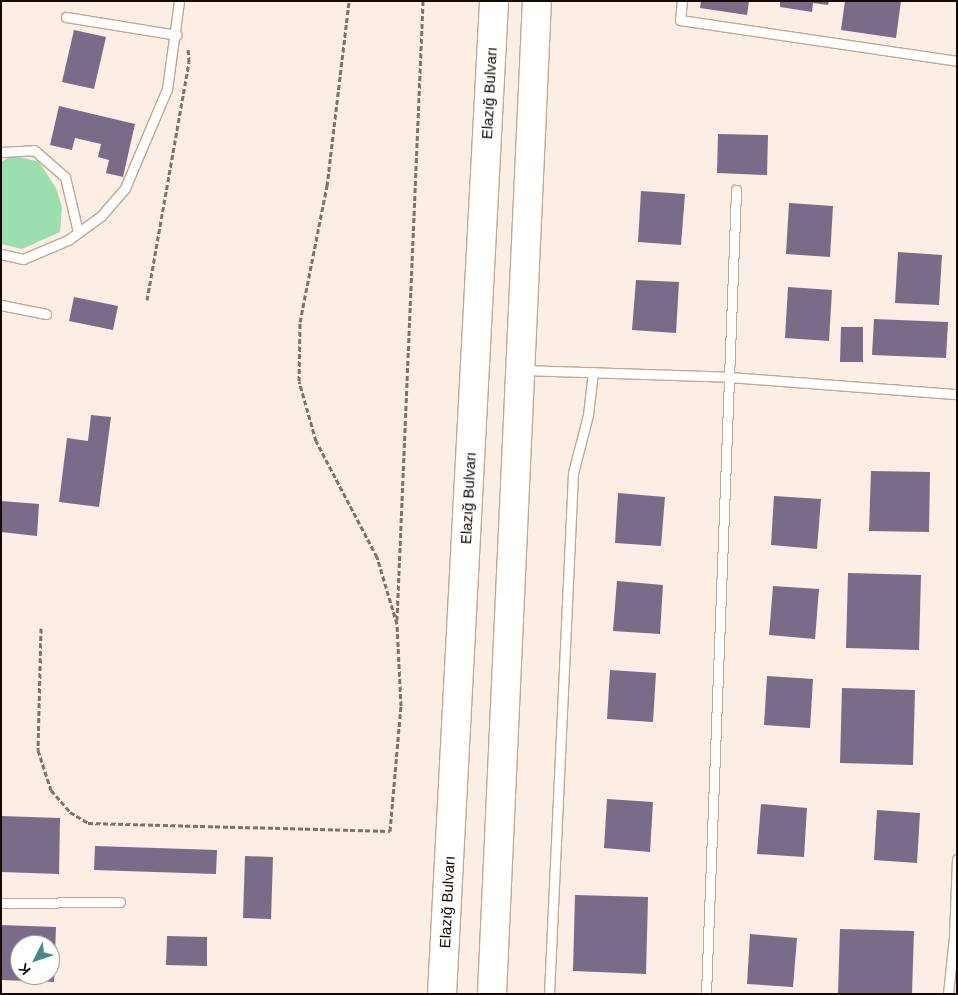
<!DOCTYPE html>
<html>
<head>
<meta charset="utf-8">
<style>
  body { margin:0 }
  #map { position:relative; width:958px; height:995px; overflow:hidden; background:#fbeee4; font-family:Helvetica,sans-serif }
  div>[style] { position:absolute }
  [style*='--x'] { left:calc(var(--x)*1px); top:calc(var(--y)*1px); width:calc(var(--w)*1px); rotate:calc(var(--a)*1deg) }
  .green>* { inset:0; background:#9bdfaf }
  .building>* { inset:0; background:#7a6b89 }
  .path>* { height:3px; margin-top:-1.5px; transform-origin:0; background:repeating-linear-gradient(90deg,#7e726a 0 5px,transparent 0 7.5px) }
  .roads { filter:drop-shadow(1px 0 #c5a790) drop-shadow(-1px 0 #c5a790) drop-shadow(0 1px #c5a790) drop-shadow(0 -1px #c5a790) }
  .lane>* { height:9px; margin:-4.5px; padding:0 4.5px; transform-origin:4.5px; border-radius:4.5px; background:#fff }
  .primary>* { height:28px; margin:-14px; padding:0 14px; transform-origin:14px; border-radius:14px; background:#fff }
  span { translate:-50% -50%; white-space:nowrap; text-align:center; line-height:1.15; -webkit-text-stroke:4px #fff; paint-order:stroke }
  .street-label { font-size:15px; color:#140a03 }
  .frame { position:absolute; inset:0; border:2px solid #140a03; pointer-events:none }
  .north { position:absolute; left:10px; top:935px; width:50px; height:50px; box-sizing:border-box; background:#fff; border:1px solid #a19d9a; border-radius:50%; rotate:229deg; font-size:14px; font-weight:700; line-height:20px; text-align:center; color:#140a03 }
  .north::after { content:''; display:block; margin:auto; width:18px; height:22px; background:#448b87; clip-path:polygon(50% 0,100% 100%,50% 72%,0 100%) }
</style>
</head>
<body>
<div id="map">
  <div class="green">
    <div style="clip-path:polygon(12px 155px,39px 162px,56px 188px,62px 207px,60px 232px,22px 249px,1px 244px,1px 162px)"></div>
  </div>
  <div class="building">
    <div style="clip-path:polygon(701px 1px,749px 1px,747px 15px,700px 8px)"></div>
    <div style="clip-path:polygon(780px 1px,829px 1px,828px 5px,813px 3px,812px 12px,780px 7px)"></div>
    <div style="clip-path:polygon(845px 1px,901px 1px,896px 38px,841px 30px)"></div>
    <div style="clip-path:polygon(74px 30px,106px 37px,94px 89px,62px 82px)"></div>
    <div style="clip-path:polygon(59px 106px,135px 124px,123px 177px,106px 173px,109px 160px,98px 157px,101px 144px,75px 138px,72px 150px,50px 145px)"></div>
    <div style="clip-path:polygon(718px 134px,768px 135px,767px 175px,717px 173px)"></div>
    <div style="clip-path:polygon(641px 191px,685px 194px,681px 245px,638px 242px)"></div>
    <div style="clip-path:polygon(789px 203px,833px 206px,830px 257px,786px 254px)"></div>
    <div style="clip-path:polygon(898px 252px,942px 255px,939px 305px,895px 303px)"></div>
    <div style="clip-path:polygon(636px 280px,679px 282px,676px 333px,632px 330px)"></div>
    <div style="clip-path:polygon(788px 287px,832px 290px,829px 341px,785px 338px)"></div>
    <div style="clip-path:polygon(74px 297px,118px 306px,113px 330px,69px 321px)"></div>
    <div style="clip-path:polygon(874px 319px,948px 322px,946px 358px,872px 355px)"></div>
    <div style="clip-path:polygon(841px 327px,863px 327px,863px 362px,840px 362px)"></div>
    <div style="clip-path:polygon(91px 415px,111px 417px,99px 507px,59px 502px,67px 438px,88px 441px)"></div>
    <div style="clip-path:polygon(871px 471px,930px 472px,929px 532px,869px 531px)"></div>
    <div style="clip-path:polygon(618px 493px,665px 497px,661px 546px,615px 543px)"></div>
    <div style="clip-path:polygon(774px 496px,821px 499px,817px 549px,771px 545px)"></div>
    <div style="clip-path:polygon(1px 501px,39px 504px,37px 536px,1px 532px)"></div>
    <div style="clip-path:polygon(848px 573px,921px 575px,919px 650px,846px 648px)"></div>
    <div style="clip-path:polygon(617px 581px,663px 585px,660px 634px,613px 631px)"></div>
    <div style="clip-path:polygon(773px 586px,819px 589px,815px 639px,769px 635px)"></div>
    <div style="clip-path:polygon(610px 670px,656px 673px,653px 722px,607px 719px)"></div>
    <div style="clip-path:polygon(767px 676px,813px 679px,810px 728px,764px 725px)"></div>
    <div style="clip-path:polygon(842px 688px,915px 690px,913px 765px,840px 763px)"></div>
    <div style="clip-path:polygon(607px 799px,653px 802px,650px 852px,604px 848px)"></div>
    <div style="clip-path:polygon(761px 804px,807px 808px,804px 857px,757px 854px)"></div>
    <div style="clip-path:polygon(877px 810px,920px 813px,917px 863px,874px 860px)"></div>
    <div style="clip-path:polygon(1px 816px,60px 818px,59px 874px,1px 872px)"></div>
    <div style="clip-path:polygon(95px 846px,217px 850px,216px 874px,94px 870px)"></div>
    <div style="clip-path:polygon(245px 856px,273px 857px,271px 919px,243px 918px)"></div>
    <div style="clip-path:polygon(575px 895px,648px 897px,646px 974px,573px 971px)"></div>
    <div style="clip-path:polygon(evenodd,1px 925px,56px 927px,54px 982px,1px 980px,1px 925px,20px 945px,50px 945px,50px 975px,20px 975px,20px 945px)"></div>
    <div style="clip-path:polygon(840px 929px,914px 931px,912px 994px,838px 994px)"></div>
    <div style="clip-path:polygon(750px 934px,797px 938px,793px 987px,747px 984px)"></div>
    <div style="clip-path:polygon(167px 936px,207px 937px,207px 966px,166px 965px)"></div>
  </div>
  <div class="path">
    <div style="--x:147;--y:300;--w:242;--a:-80"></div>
    <div style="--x:189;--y:62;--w:14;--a:-94"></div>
    <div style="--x:397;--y:620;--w:620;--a:-87.59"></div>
    <div style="--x:41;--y:628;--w:122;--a:91.4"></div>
    <div style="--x:38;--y:750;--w:42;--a:72"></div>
    <div style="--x:51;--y:790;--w:29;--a:49"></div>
    <div style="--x:70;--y:812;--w:21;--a:31"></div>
    <div style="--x:88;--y:823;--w:302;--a:1.5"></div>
    <div style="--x:390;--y:831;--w:125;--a:-85"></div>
    <div style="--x:401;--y:706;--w:82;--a:-92.8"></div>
    <div style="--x:397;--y:624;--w:70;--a:-106.6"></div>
    <div style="--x:377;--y:557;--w:131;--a:-117.7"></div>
    <div style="--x:316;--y:441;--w:62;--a:-105.8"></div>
    <div style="--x:299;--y:381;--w:59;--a:-89"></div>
    <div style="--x:300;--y:322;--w:139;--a:-78.8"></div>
    <div style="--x:327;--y:186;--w:186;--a:-83.2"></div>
  </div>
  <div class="roads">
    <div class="lane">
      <div style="--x:682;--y:1;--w:19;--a:96"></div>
      <div style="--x:680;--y:20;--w:280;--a:8.4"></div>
      <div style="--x:66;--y:17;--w:112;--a:9.2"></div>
      <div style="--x:1;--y:152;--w:33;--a:-3"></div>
      <div style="--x:34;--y:150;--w:41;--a:41.1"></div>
      <div style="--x:65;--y:177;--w:57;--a:76.7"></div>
      <div style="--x:1;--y:254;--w:23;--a:13"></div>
      <div style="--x:23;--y:259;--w:49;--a:-22.9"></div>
      <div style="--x:68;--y:240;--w:41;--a:-36"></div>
      <div style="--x:101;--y:216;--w:37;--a:-49"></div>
      <div style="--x:125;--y:188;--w:108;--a:-67"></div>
      <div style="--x:167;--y:89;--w:89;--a:-82.2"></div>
      <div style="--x:1;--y:305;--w:46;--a:11.3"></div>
      <div style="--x:523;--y:370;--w:206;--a:1.9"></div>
      <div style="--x:729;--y:377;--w:229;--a:4.3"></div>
      <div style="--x:1;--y:903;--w:119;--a:-0.5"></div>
      <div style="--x:549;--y:994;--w:522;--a:-87.36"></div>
      <div style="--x:573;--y:473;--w:60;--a:-75.5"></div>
      <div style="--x:588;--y:415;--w:43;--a:-83.4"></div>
      <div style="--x:706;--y:994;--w:805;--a:-87.86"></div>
      <div style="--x:948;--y:994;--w:57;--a:-84"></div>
      <div style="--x:954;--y:937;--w:78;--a:-87.8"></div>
    </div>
    <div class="primary">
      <div style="--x:442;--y:994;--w:994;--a:-87"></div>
      <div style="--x:492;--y:994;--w:994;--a:-87.41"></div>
    </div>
  </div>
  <div class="street-label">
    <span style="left:489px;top:93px;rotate:-87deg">Elazığ Bulvarı</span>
    <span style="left:468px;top:498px;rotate:-87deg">Elazığ Bulvarı</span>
    <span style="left:447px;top:902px;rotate:-87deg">Elazığ Bulvarı</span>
  </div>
  <div class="frame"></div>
  <div class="north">K</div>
</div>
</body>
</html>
